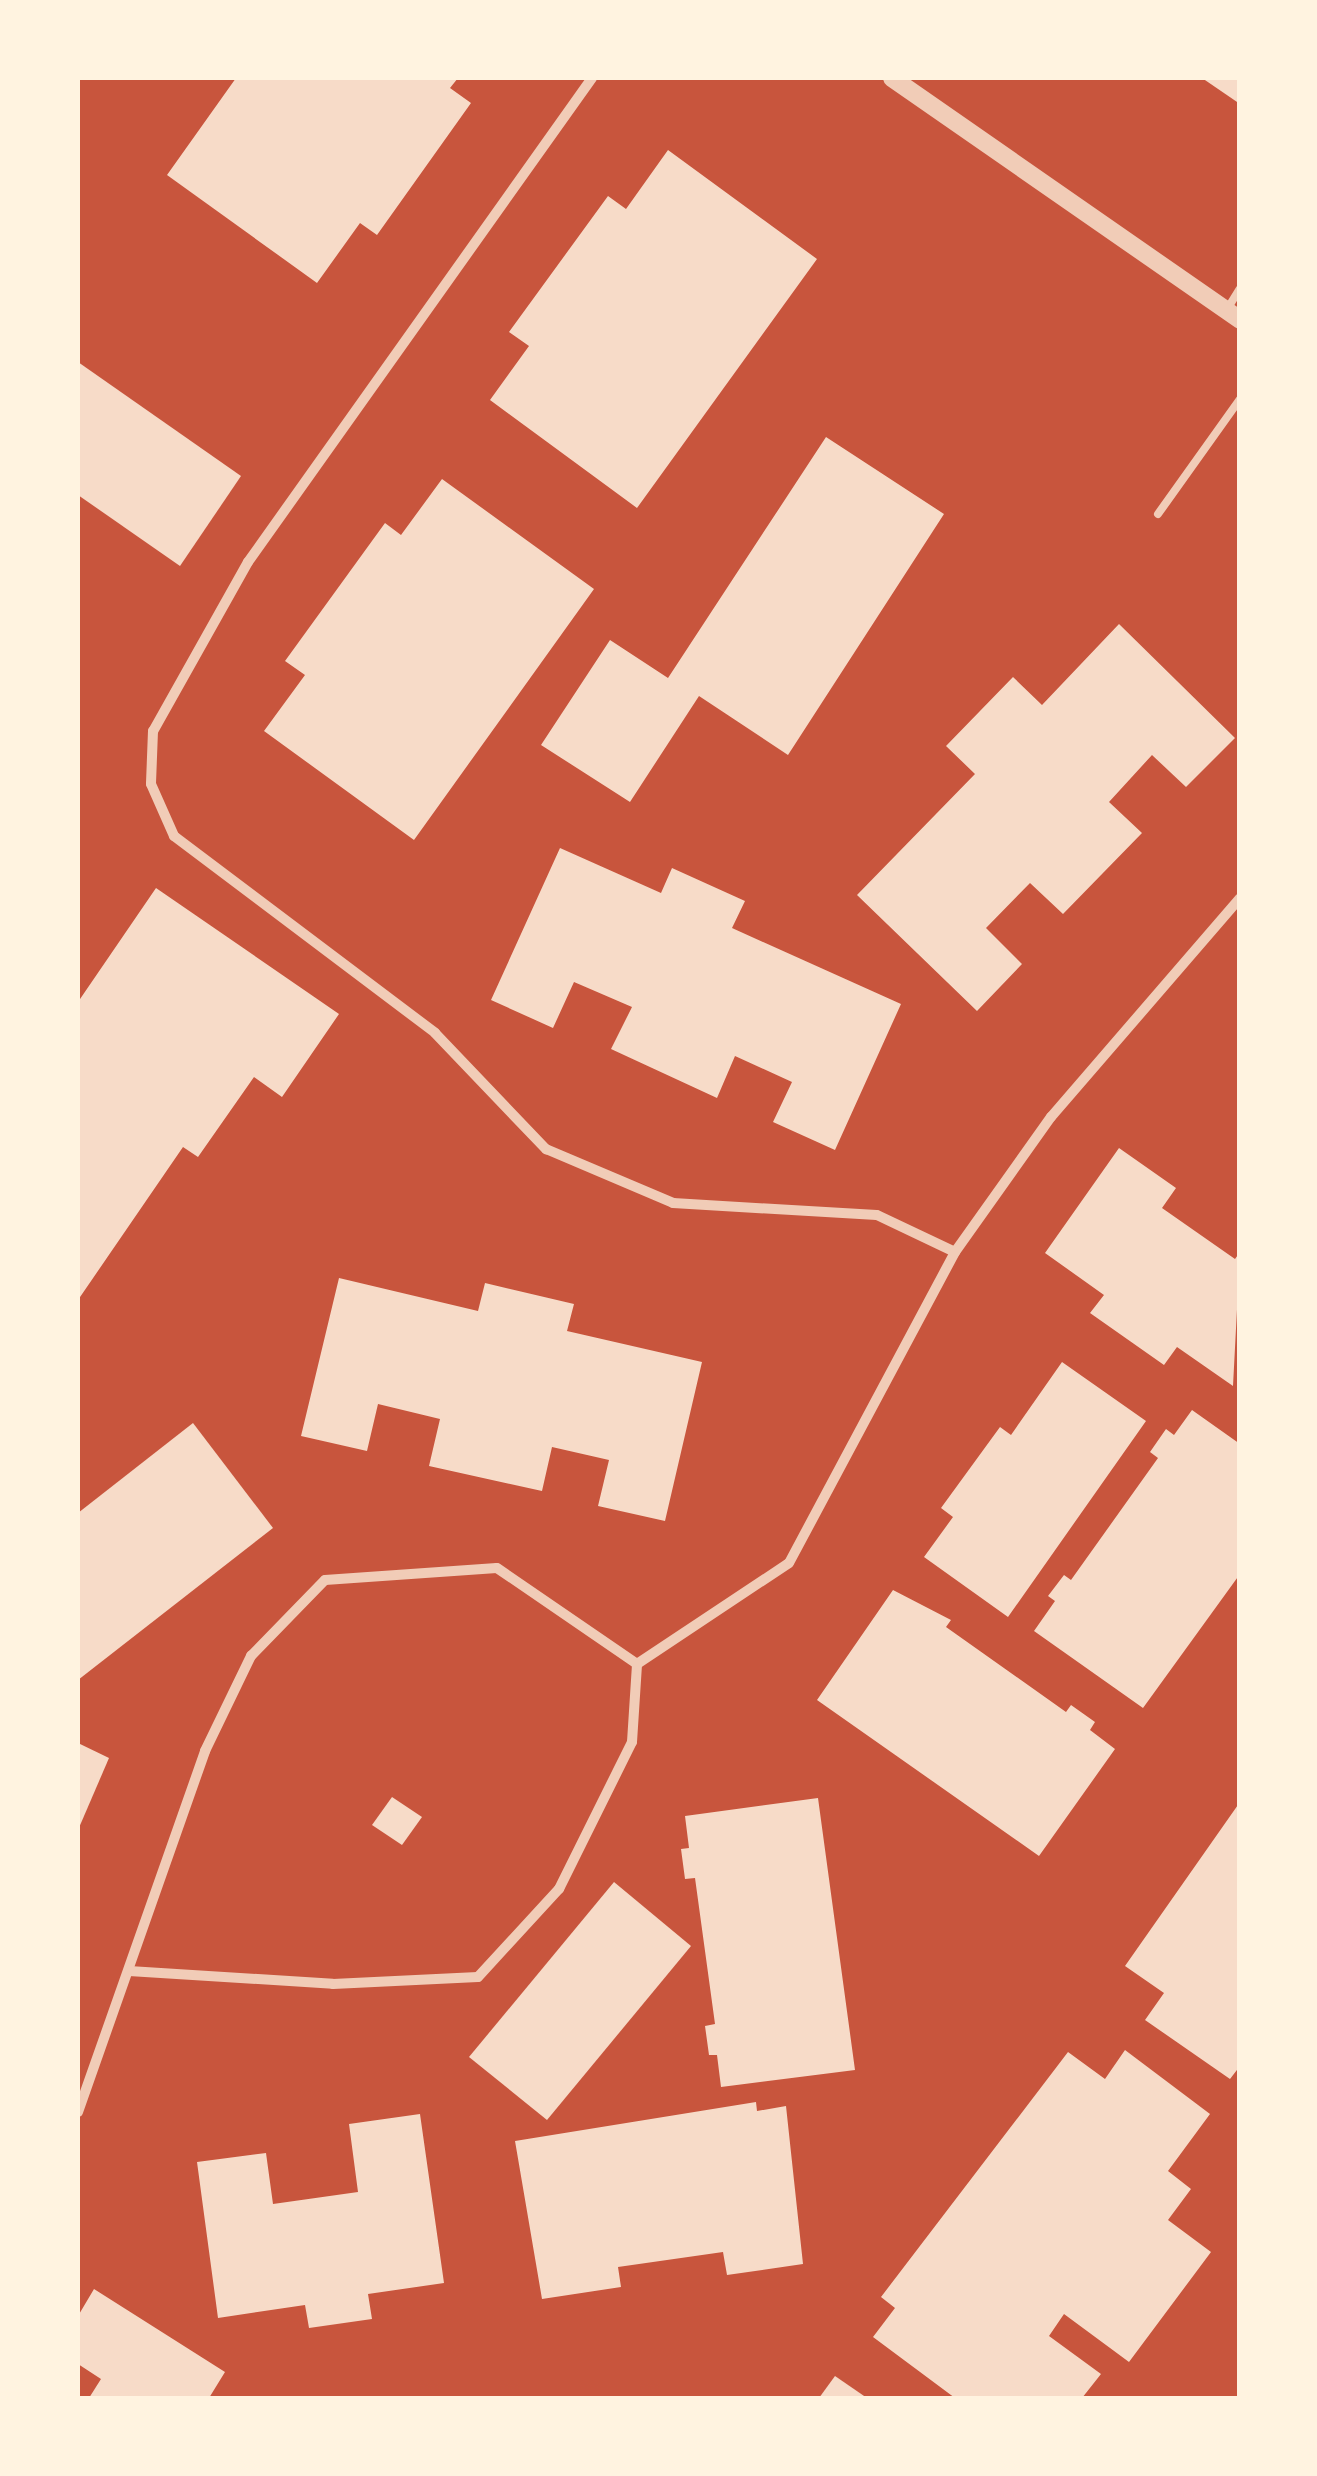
<!DOCTYPE html>
<html>
<head>
<meta charset="utf-8">
<style>
  body { margin:0 }
  #map { position:relative; width:1317px; height:2476px; overflow:hidden; background:#c8553d; font-family:Commissioner,sans-serif }
  div>[style] { position:absolute }
  [style*='--x'] { left:calc(var(--x)*1px); top:calc(var(--y)*1px); width:calc(var(--w)*1px); rotate:calc(var(--a)*1deg) }
  .building>* { inset:0; background:#f7dbc8 }
  .service>* { height:8px; margin:-4px; padding:0 4px; transform-origin:4px; border-radius:4px; background:#f1ccb7 }
  .minor>* { height:10px; margin:-5px; padding:0 5px; transform-origin:5px; border-radius:5px; background:#f1ccb7 }
  .tertiary>* { height:18px; margin:-9px; padding:0 9px; transform-origin:9px; border-radius:9px; background:#f1ccb7 }
  span { translate:-50% -50%; white-space:nowrap; text-align:center; line-height:1.15; -webkit-text-stroke:9px #fff3e0; paint-order:stroke }
  .frame { position:absolute; inset:0; border:80px solid #fff3e0; pointer-events:none }
</style>
</head>
<body>
<div id="map">
  <div class="building">
    <div style="clip-path:polygon(236px 78px,458px 78px,450px 88px,471px 103px,377px 235px,360px 223px,317px 283px,167px 175px)"></div>
    <div style="clip-path:polygon(1202px 78px,1240px 78px,1240px 104px)"></div>
    <div style="clip-path:polygon(668px 150px,817px 259px,637px 508px,490px 400px,529px 346px,509px 332px,608px 196px,626px 209px)"></div>
    <div style="clip-path:polygon(78px 362px,241px 476px,180px 566px,78px 495px)"></div>
    <div style="clip-path:polygon(826px 437px,944px 514px,788px 755px,699px 696px,630px 802px,541px 745px,610px 640px,668px 678px)"></div>
    <div style="clip-path:polygon(442px 479px,594px 589px,414px 840px,264px 731px,305px 675px,285px 661px,385px 523px,401px 535px)"></div>
    <div style="clip-path:polygon(1119px 624px,1235px 738px,1186px 787px,1152px 755px,1109px 802px,1142px 833px,1063px 914px,1030px 883px,986px 928px,1022px 964px,977px 1011px,857px 895px,975px 774px,946px 746px,1013px 677px,1042px 705px)"></div>
    <div style="clip-path:polygon(560px 848px,661px 893px,672px 868px,745px 901px,732px 928px,901px 1004px,835px 1150px,773px 1122px,792px 1082px,735px 1056px,717px 1098px,611px 1049px,632px 1007px,574px 982px,553px 1028px,491px 1000px)"></div>
    <div style="clip-path:polygon(156px 888px,339px 1014px,282px 1097px,254px 1077px,198px 1157px,183px 1147px,78px 1300px,78px 1002px)"></div>
    <div style="clip-path:polygon(1119px 1148px,1176px 1188px,1162px 1208px,1235px 1259px,1240px 1252px,1233px 1386px,1177px 1347px,1164px 1365px,1090px 1313px,1104px 1295px,1045px 1253px)"></div>
    <div style="clip-path:polygon(339px 1278px,478px 1311px,485px 1283px,574px 1304px,567px 1331px,702px 1362px,665px 1521px,598px 1506px,609px 1460px,552px 1447px,542px 1491px,429px 1466px,440px 1419px,378px 1404px,367px 1451px,301px 1436px)"></div>
    <div style="clip-path:polygon(1062px 1362px,1146px 1421px,1008px 1617px,924px 1557px,953px 1517px,941px 1508px,1000px 1427px,1011px 1435px)"></div>
    <div style="clip-path:polygon(1192px 1410px,1240px 1444px,1240px 1574px,1143px 1708px,1034px 1631px,1055px 1601px,1048px 1596px,1064px 1575px,1071px 1580px,1158px 1458px,1150px 1452px,1166px 1429px,1174px 1435px)"></div>
    <div style="clip-path:polygon(193px 1423px,273px 1528px,78px 1680px,78px 1513px)"></div>
    <div style="clip-path:polygon(893px 1590px,951px 1620px,946px 1627px,1066px 1712px,1071px 1705px,1095px 1722px,1090px 1730px,1115px 1749px,1039px 1856px,817px 1700px)"></div>
    <div style="clip-path:polygon(78px 1743px,109px 1758px,78px 1830px)"></div>
    <div style="clip-path:polygon(392px 1797px,422px 1817px,402px 1845px,372px 1825px)"></div>
    <div style="clip-path:polygon(818px 1798px,855px 2070px,721px 2087px,717px 2055px,709px 2055px,705px 2026px,715px 2024px,695px 1878px,685px 1879px,681px 1849px,689px 1848px,685px 1816px)"></div>
    <div style="clip-path:polygon(1240px 1802px,1240px 2066px,1230px 2079px,1145px 2020px,1164px 1993px,1125px 1966px)"></div>
    <div style="clip-path:polygon(614px 1882px,691px 1946px,547px 2120px,469px 2057px)"></div>
    <div style="clip-path:polygon(1125px 2050px,1210px 2114px,1168px 2171px,1191px 2189px,1168px 2220px,1211px 2252px,1129px 2362px,1064px 2314px,1049px 2336px,1101px 2374px,1082px 2398px,955px 2398px,873px 2337px,895px 2308px,881px 2297px,1068px 2052px,1105px 2079px)"></div>
    <div style="clip-path:polygon(756px 2102px,757px 2111px,786px 2106px,803px 2264px,727px 2275px,723px 2252px,618px 2267px,621px 2287px,542px 2299px,515px 2141px)"></div>
    <div style="clip-path:polygon(420px 2114px,444px 2283px,368px 2294px,372px 2319px,309px 2328px,305px 2305px,218px 2318px,197px 2162px,266px 2153px,273px 2204px,358px 2192px,349px 2124px)"></div>
    <div style="clip-path:polygon(94px 2289px,225px 2372px,209px 2398px,89px 2398px,101px 2379px,78px 2364px,78px 2316px)"></div>
    <div style="clip-path:polygon(835px 2376px,867px 2398px,819px 2398px)"></div>
  </div>
  <div class="service">
    <div style="--x:1226;--y:311;--w:26;--a:-58"></div>
    <div style="--x:1158;--y:514;--w:141;--a:-54.5"></div>
  </div>
  <div class="minor">
    <div style="--x:592;--y:78;--w:594;--a:125.4"></div>
    <div style="--x:248;--y:562;--w:194;--a:119.3"></div>
    <div style="--x:153;--y:731;--w:53;--a:92.2"></div>
    <div style="--x:151;--y:784;--w:57;--a:66.1"></div>
    <div style="--x:174;--y:836;--w:327;--a:37"></div>
    <div style="--x:435;--y:1033;--w:161;--a:46.3"></div>
    <div style="--x:546;--y:1149;--w:138;--a:23"></div>
    <div style="--x:673;--y:1203;--w:204;--a:3.4"></div>
    <div style="--x:877;--y:1215;--w:86;--a:25.4"></div>
    <div style="--x:637;--y:1664;--w:182;--a:-33.6"></div>
    <div style="--x:789;--y:1563;--w:353;--a:-61.9"></div>
    <div style="--x:955;--y:1252;--w:166;--a:-54.6"></div>
    <div style="--x:1051;--y:1117;--w:289;--a:-49.2"></div>
    <div style="--x:129;--y:1971;--w:204;--a:3.6"></div>
    <div style="--x:333;--y:1984;--w:145;--a:-2.8"></div>
    <div style="--x:478;--y:1977;--w:120;--a:-47.4"></div>
    <div style="--x:559;--y:1889;--w:164;--a:-63.6"></div>
    <div style="--x:632;--y:1742;--w:78;--a:-86.3"></div>
    <div style="--x:78;--y:2112;--w:383;--a:-70.6"></div>
    <div style="--x:205;--y:1751;--w:106;--a:-64.2"></div>
    <div style="--x:251;--y:1656;--w:106;--a:-45.8"></div>
    <div style="--x:325;--y:1580;--w:172;--a:-4"></div>
    <div style="--x:497;--y:1568;--w:170;--a:34.4"></div>
  </div>
  <div class="tertiary">
    <div style="--x:892;--y:78;--w:424;--a:34.8"></div>
  </div>
  <div class="frame"></div>
</div>
</body>
</html>
